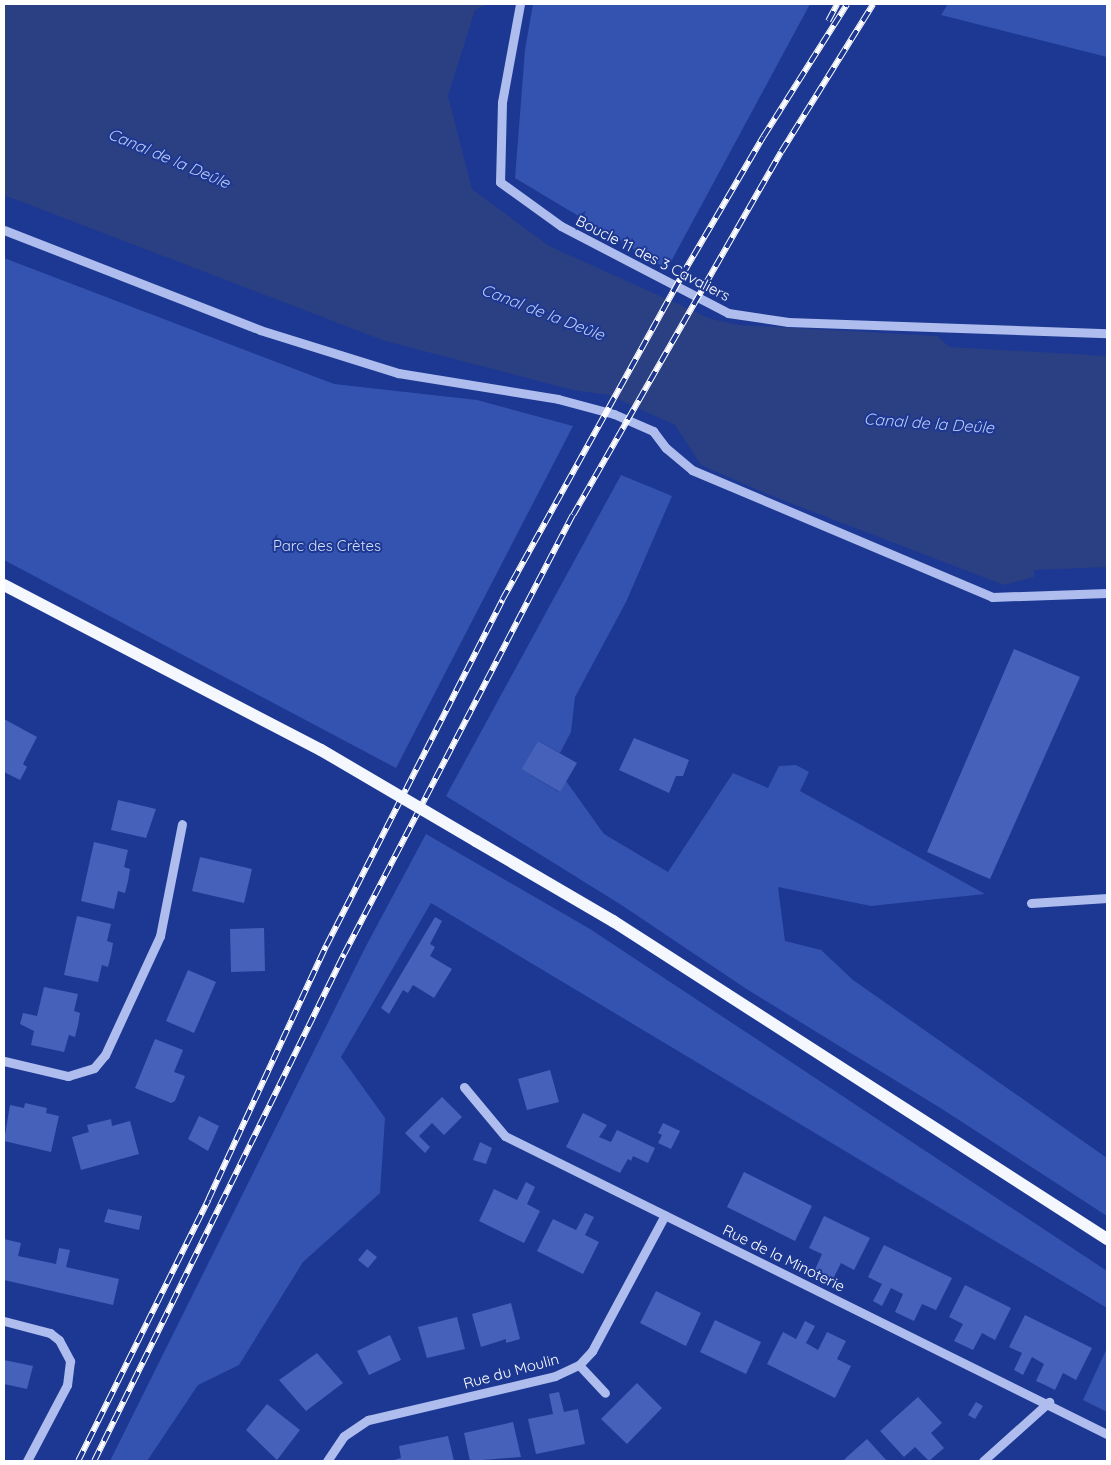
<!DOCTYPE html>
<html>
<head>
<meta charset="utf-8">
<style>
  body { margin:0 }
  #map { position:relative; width:1111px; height:1465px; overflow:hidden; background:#1d3892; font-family:Quicksand,sans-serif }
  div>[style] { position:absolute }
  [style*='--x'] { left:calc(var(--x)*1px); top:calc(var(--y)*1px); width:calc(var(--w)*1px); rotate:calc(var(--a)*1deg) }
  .green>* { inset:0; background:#3452b0 }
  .water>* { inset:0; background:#2b3f83 }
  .building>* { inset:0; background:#4561b9 }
  .minor>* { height:9px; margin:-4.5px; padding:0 4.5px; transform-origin:4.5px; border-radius:4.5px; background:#aebdee }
  .major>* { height:12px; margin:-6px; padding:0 6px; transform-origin:6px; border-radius:6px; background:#f5f7ff }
  .rail>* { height:5.5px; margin-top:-2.75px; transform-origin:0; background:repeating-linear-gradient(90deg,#1d3892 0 11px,#fff 0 22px); box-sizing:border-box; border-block:1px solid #fff }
  .major-bridge>* { height:12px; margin:-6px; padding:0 6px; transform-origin:6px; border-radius:6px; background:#f5f7ff }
  span { translate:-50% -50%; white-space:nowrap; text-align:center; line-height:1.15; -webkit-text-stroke:4px #1d3892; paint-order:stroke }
  .street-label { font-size:15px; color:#fff }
  .park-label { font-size:15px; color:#d4ddfa }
  .water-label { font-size:16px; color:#bac9f5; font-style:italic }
  .frame { position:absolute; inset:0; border:5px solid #fff; pointer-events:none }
</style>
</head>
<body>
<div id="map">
  <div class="green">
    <div style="clip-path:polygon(533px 4px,810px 4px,667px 269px,515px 178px,525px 50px)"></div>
    <div style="clip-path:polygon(948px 4px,1107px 4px,1107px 57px,941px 15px)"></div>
    <div style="clip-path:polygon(4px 258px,334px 384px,477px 400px,573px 426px,396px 768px,4px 560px)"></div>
    <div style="clip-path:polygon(621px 475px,672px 496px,626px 602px,575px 697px,571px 732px,560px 753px,538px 741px,521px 769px,559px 792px,566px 781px,604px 834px,668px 872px,733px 773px,768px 788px,779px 766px,796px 765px,809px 772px,800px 791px,985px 894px,871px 906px,778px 887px,785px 941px,821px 950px,853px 980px,1107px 1158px,1107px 1216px,942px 1109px,748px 990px,623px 906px,446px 796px)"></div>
    <div style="clip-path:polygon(426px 834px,590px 929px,1107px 1271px,1107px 1308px,431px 903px,341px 1057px,385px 1118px,380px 1193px,303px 1262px,239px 1365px,198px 1385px,147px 1461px,110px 1461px,366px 946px)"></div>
    <div style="clip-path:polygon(1107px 1348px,1107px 1412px,1083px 1400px)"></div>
  </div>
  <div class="water">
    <div style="clip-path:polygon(4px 4px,487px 4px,475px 10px,448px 96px,472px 189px,549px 246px,711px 319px,738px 325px,938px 336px,949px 347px,1107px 356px,1107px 567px,1034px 570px,1034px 577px,1004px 585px,772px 496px,701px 465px,675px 425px,609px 395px,573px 390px,385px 341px,4px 195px)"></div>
  </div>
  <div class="building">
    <div style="clip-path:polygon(1014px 649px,1080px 677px,990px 879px,927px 852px)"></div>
    <div style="clip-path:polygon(4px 719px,37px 737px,23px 764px,27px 767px,20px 780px,4px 772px)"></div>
    <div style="clip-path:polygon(634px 738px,689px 760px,683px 776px,676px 776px,669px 793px,619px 770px)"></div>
    <div style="clip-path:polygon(538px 741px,577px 763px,560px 792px,521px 769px)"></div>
    <div style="clip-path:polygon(118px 800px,156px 809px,146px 838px,111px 830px)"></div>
    <div style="clip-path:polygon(94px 842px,128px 850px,124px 867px,130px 869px,128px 881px,125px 893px,118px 891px,114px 909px,81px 901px)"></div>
    <div style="clip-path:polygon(200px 857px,252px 869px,244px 903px,192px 891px)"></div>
    <div style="clip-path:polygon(77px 916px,111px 924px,107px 941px,113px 943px,111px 955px,108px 967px,102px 965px,98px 982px,64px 975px)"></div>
    <div style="clip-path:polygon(435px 917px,442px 921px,430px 944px,435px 947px,430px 956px,452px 969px,434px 998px,413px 985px,408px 993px,403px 990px,389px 1014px,381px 1008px)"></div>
    <div style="clip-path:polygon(264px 928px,265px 971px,231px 972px,230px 929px)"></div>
    <div style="clip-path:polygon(188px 970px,216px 982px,194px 1033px,166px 1021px)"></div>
    <div style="clip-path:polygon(44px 987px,78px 994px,74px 1011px,80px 1013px,78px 1025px,75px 1037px,69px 1035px,64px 1052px,31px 1045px,34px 1031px,20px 1024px,23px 1013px,37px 1016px)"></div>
    <div style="clip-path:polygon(155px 1039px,183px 1050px,174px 1072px,185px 1076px,175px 1101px,171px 1103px,135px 1088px)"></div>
    <div style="clip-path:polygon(550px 1070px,559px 1102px,527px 1110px,518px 1079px)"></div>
    <div style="clip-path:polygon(442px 1097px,462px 1117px,444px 1135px,432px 1123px,419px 1136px,430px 1147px,425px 1153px,405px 1133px)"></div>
    <div style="clip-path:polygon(25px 1103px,47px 1108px,46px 1113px,59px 1116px,51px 1152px,4px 1141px,10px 1105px,24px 1108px)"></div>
    <div style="clip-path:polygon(583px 1113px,607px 1125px,599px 1137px,611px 1142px,617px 1130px,655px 1148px,648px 1163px,633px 1156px,631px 1161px,628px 1159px,620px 1173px,566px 1147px)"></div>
    <div style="clip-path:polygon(199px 1116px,219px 1126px,208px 1151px,188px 1139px)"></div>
    <div style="clip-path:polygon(111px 1119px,112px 1126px,130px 1121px,139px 1154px,81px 1170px,72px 1137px,89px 1132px,87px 1125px)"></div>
    <div style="clip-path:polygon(663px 1123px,680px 1131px,671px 1149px,658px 1143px,662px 1135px,658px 1133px)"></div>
    <div style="clip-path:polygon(480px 1142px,492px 1148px,486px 1164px,473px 1160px)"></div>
    <div style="clip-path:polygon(744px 1172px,812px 1206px,795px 1241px,727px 1207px)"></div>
    <div style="clip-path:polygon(526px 1182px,535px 1187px,527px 1204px,540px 1211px,524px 1243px,479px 1221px,494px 1189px,517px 1200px)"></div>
    <div style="clip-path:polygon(108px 1209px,142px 1216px,139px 1230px,104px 1222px)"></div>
    <div style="clip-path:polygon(585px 1213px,594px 1217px,585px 1235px,599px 1242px,583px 1274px,537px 1251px,553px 1219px,576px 1230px)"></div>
    <div style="clip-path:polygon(824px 1216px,870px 1238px,854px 1270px,841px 1263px,832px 1281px,814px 1272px,822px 1254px,809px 1248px)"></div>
    <div style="clip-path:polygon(4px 1239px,21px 1243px,18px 1256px,56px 1264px,59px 1248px,70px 1250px,66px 1267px,119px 1279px,113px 1305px,4px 1280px)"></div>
    <div style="clip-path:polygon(884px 1245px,952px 1278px,936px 1310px,922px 1304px,914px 1321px,895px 1312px,903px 1294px,891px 1288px,882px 1306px,873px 1301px,882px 1284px,868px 1277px)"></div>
    <div style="clip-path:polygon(367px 1249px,377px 1257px,368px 1268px,358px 1260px)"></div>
    <div style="clip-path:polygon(965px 1285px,1011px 1308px,995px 1340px,982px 1333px,973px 1350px,954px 1341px,963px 1324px,949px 1317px)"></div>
    <div style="clip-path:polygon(656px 1291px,701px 1313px,686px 1346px,640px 1323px)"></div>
    <div style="clip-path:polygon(511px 1303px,520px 1339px,506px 1343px,506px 1339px,481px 1347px,472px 1314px)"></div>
    <div style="clip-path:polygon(1025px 1315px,1092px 1348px,1076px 1380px,1063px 1373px,1055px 1390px,1045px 1385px,1036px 1381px,1044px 1364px,1032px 1357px,1023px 1375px,1014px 1370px,1022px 1353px,1009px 1347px)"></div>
    <div style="clip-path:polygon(457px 1317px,465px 1349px,427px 1358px,418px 1327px)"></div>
    <div style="clip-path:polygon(715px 1320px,761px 1342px,746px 1374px,700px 1352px)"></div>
    <div style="clip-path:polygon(805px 1321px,815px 1326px,806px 1343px,818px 1350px,827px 1332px,846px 1341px,837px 1359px,851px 1366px,835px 1398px,767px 1364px,783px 1332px,796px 1339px)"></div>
    <div style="clip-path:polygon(390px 1335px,401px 1360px,369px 1375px,357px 1351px)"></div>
    <div style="clip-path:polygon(317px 1353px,343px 1383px,306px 1411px,279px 1380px)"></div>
    <div style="clip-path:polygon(4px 1360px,33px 1366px,27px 1389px,4px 1384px)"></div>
    <div style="clip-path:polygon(637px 1383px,662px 1408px,627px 1444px,601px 1419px)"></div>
    <div style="clip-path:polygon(559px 1392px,564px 1412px,578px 1409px,585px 1444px,536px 1454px,528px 1419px,553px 1414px,549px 1394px)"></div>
    <div style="clip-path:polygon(918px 1397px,942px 1423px,931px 1433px,944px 1448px,929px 1461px,915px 1447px,904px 1457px,880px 1431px)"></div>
    <div style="clip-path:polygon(976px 1402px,983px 1406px,975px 1419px,968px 1415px)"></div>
    <div style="clip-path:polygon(267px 1404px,300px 1430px,277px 1460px,246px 1430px)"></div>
    <div style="clip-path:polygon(513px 1422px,521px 1457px,470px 1461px,464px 1433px)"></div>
    <div style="clip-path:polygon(448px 1436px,454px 1461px,391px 1461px,401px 1458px,399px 1446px)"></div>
    <div style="clip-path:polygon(867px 1439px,887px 1461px,843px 1461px,848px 1456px)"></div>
  </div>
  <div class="minor">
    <div style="--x:520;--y:4;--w:100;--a:100.4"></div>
    <div style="--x:502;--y:102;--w:80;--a:91.4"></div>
    <div style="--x:500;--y:182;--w:75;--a:35.8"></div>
    <div style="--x:561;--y:226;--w:188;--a:27.5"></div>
    <div style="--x:728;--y:313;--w:61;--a:8.5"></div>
    <div style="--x:788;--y:322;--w:319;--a:2"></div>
    <div style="--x:4;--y:230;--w:275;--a:21.3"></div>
    <div style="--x:260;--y:330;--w:145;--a:17.3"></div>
    <div style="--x:398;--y:373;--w:162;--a:9.2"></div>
    <div style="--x:558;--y:399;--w:58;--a:15"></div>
    <div style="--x:614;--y:414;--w:43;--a:23.6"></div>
    <div style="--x:653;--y:431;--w:21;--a:53"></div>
    <div style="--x:666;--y:448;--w:34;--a:40"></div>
    <div style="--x:692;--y:470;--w:326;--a:22.9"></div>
    <div style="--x:992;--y:597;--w:115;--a:-2"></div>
    <div style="--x:1031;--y:903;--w:76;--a:-3.8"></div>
    <div style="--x:4;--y:1061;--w:66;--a:13.2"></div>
    <div style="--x:68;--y:1076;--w:27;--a:-17"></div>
    <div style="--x:94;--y:1068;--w:17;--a:-50"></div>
    <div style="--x:105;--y:1055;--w:131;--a:-65.2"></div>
    <div style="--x:160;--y:936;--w:114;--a:-78.9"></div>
    <div style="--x:464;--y:1087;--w:64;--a:50.1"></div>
    <div style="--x:505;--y:1136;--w:672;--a:26.34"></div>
    <div style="--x:4;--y:1321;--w:48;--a:14.6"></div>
    <div style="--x:50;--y:1333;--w:11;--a:38"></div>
    <div style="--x:59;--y:1340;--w:24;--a:62"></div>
    <div style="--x:70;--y:1361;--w:24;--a:97"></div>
    <div style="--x:67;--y:1385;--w:86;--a:117.8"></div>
    <div style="--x:579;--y:1365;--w:38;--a:47"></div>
    <div style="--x:327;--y:1461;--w:30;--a:-56"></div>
    <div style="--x:344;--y:1436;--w:29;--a:-34"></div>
    <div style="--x:368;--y:1420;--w:192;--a:-13.2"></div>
    <div style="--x:555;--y:1376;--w:26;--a:-25"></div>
    <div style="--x:579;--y:1365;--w:19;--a:-47"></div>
    <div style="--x:592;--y:1351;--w:154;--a:-61.8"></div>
    <div style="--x:983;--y:1461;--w:89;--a:-41.8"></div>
  </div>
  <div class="major">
    <div style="--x:4;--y:585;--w:357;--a:27.5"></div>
    <div style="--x:476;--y:841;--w:159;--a:30.3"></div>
    <div style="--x:613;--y:921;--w:588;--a:32.77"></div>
  </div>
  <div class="rail">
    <div style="--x:828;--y:21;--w:19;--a:-62"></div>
    <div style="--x:78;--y:1461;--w:292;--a:-63.5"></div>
    <div style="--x:208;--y:1200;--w:280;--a:-65.1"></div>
    <div style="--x:326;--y:946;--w:388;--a:-63"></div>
    <div style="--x:502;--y:600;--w:372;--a:-61"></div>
    <div style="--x:682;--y:275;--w:160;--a:-59.6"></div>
    <div style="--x:763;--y:137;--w:157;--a:-57.7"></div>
    <div style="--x:94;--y:1461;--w:565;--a:-63.75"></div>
    <div style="--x:344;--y:954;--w:495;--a:-62.5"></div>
    <div style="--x:573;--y:515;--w:418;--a:-60.2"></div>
    <div style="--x:781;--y:152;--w:174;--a:-58.1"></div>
  </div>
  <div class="major-bridge">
    <div style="--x:321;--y:750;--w:180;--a:30.4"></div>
  </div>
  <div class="street-label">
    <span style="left:653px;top:258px;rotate:27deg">Boucle 11 des 3 Cavaliers</span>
    <span style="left:784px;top:1258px;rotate:26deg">Rue de la Minoterie</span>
    <span style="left:511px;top:1371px;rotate:-15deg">Rue du Moulin</span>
  </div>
  <div class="park-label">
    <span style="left:327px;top:546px">Parc des Crètes</span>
  </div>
  <div class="water-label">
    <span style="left:169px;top:158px;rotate:23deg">Canal de la Deûle</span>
    <span style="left:543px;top:312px;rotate:21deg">Canal de la Deûle</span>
    <span style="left:929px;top:423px;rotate:4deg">Canal de la Deûle</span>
  </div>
  <div class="frame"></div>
</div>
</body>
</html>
